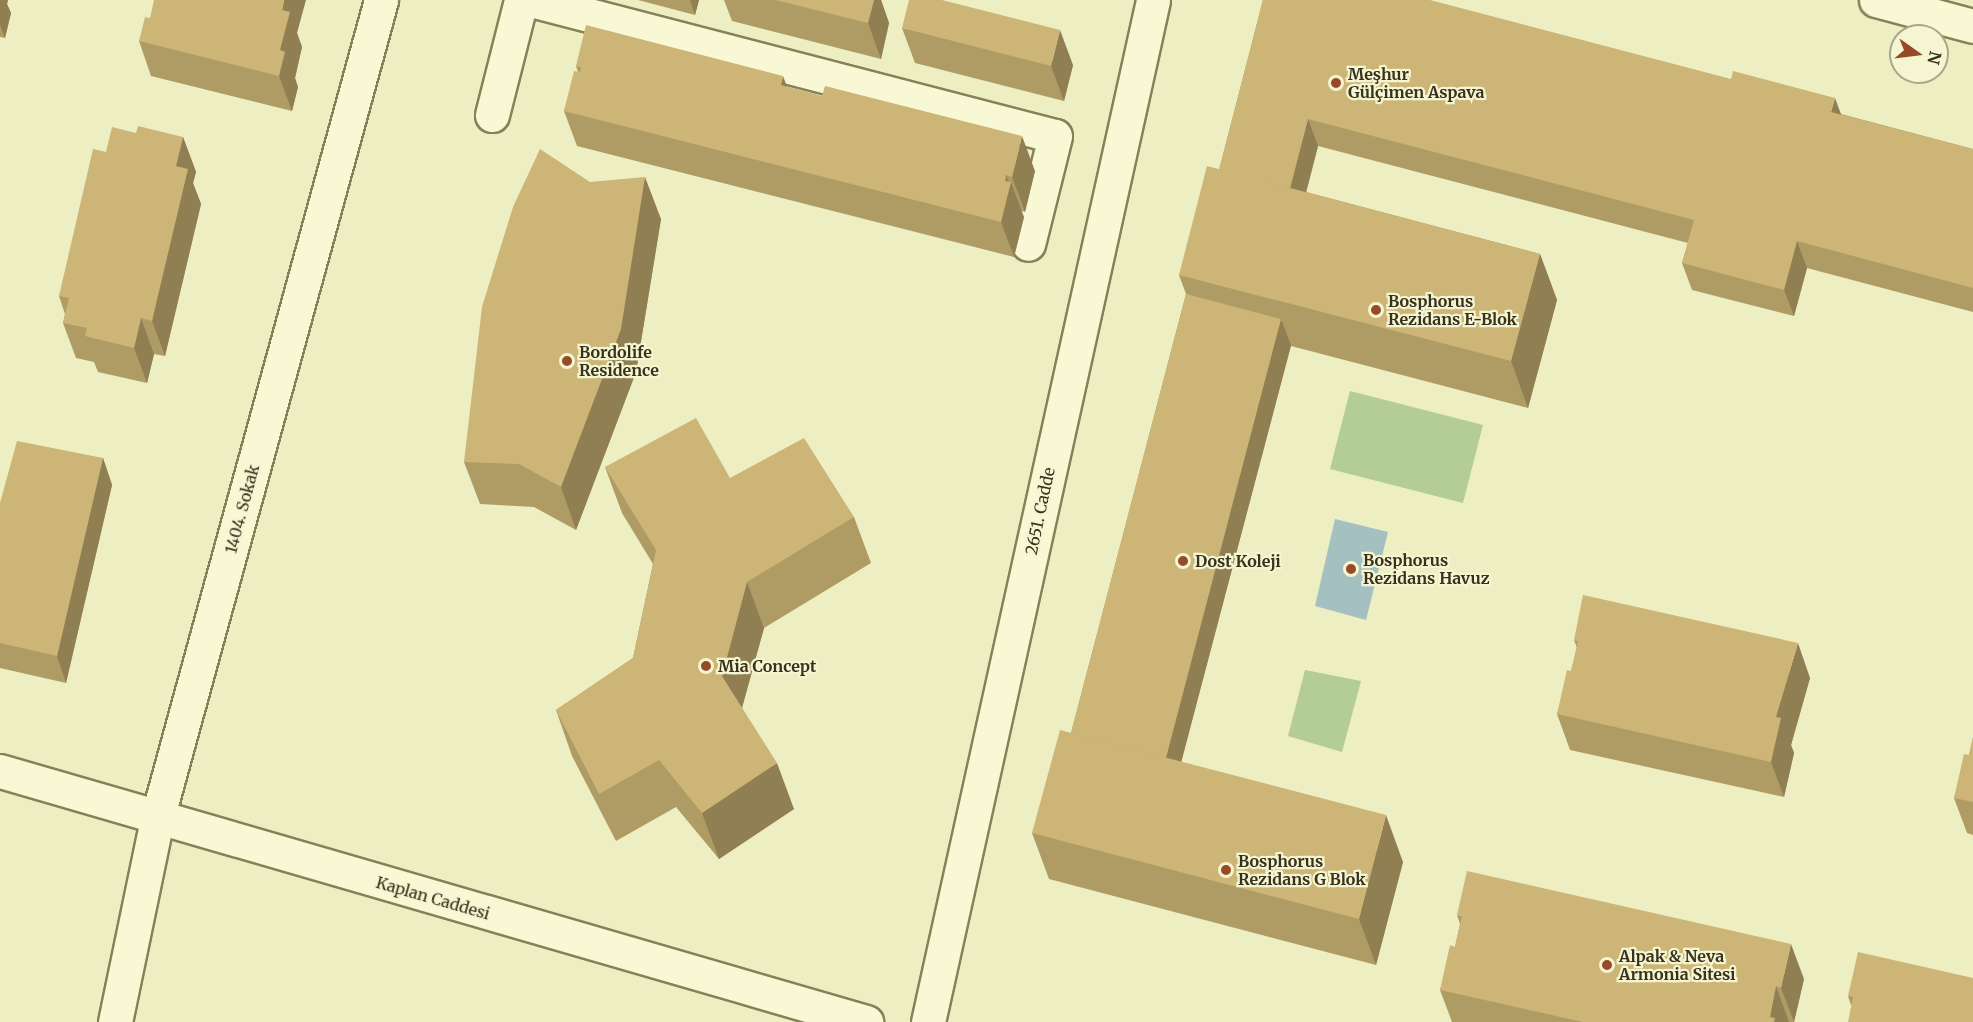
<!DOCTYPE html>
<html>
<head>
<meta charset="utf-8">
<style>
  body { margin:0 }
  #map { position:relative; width:1973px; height:1022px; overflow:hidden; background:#edeec1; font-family:Merriweather,serif }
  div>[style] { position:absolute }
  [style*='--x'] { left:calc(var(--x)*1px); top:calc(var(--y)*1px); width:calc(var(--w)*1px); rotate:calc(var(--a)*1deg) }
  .green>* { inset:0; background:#b4cc95 }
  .water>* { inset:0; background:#a4c0c0 }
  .roads { filter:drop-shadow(2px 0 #878058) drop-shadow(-2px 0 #878058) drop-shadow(0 2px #878058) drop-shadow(0 -2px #878058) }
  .minor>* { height:33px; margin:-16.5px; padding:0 16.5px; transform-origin:16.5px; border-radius:16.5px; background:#f8f9d4 }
  .wall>* { inset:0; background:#af9c65 }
  .shaded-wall>* { inset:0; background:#8f7f53 }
  .building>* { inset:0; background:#ccb576 }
  .dots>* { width:16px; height:16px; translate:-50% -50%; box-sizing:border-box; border:3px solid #f5f5d1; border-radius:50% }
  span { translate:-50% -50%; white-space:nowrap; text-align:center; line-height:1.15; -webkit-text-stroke:4.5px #f5f5d1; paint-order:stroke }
  .poi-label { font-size:16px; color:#37321d; font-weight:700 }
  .left { translate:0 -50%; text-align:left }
  .street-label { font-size:16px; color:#37321d }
  .north { position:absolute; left:1889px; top:24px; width:60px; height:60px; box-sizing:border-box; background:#f5f5d1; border:2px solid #a9a789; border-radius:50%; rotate:104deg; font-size:16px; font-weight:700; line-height:24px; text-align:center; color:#37321d }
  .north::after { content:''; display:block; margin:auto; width:21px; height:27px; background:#974a28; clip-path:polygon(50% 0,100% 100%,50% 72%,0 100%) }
</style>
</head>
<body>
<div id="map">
  <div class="green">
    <div style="clip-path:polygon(1350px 391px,1483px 425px,1463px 503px,1330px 469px)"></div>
    <div style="clip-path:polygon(1305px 670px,1361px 681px,1342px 752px,1288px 736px)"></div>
  </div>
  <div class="water">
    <div style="clip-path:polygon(1335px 519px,1388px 532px,1366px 620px,1315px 606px)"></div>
  </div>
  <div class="roads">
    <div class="minor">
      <div style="--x:531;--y:0;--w:541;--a:14.55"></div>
      <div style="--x:1055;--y:136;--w:111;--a:104"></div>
      <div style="--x:1876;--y:0;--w:100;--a:15"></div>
      <div style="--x:492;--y:115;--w:119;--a:-75.8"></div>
      <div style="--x:0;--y:771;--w:902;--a:16.16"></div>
      <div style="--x:115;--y:1022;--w:207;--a:-78.3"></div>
      <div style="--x:157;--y:819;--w:849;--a:-74.7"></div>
      <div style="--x:928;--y:1022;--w:1046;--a:-77.58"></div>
    </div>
  </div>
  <div class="wall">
    <div style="clip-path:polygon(0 0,8px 0,7px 4px,11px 13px,5px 38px,0 37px)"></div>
    <div style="clip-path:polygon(638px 0,699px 0,695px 15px)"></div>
    <div style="clip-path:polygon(724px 0,881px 0,889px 23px,881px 59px,732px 21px)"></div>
    <div style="clip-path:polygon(1263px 0,1841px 114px,1973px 149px,1973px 312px,1807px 268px,1794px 316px,1692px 290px,1682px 263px,1688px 243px,1318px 146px,1306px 192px,1540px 254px,1557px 300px,1528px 408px,1291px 346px,1181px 762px,1403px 862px,1376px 965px,1049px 879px,1032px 833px,1071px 733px,1186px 294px,1179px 275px,1219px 170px)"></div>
    <div style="clip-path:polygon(150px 18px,297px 33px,302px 47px,295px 78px,298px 87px,292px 111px,151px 76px,139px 41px)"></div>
    <div style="clip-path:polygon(902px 28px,1073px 65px,1064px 101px,915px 63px)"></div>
    <div style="clip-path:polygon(576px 66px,787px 87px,1035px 171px,1025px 212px,1021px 211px,1024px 217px,1014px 257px,577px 146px,564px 111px,578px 72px)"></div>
    <div style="clip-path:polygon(183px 137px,196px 172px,193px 183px,201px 204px,165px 356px,154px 354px,147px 383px,98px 372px,94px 362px,76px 358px,63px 323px,65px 314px,59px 296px,106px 152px)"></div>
    <div style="clip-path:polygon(590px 182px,661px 219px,636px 372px,576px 530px,534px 507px,480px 504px,464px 462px)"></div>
    <div style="clip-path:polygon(103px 458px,112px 485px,66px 683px,0 668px,0 503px)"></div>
    <div style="clip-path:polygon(605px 467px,730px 478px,854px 517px,871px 563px,764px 628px,742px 708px,794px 809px,719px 859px,676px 807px,616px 841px,572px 756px,556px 710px,633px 658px,653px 564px,622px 513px)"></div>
    <div style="clip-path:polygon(1574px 640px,1810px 678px,1791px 745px,1794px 753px,1784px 797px,1570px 750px,1557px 714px,1571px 671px,1577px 648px)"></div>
    <div style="clip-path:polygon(1973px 737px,1973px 835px,1967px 833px,1954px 798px,1969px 755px)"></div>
    <div style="clip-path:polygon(1457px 915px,1804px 979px,1794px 1022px,1452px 1022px,1440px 990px,1455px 947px,1460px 924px)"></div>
    <div style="clip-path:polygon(1973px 978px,1851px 1005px,1848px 996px)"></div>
  </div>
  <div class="shaded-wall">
    <div style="clip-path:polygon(0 0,8px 0,7px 4px,11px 13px,5px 38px,0 25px)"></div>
    <div style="clip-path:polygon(284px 0,306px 0,297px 33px,302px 47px,295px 78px,298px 87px,292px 111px,279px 76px,282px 10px)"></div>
    <div style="clip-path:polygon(690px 0,699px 0,695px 15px)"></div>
    <div style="clip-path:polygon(874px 0,881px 0,889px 23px,881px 59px,868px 23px)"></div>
    <div style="clip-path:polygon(1060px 30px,1073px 65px,1064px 101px,1051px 66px)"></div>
    <div style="clip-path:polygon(783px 76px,796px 111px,781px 85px)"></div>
    <div style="clip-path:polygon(1835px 98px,1845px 125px,1831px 112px)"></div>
    <div style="clip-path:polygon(1308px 119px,1318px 146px,1296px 232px,1286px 205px)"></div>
    <div style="clip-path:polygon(1022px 136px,1035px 171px,1025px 212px,1012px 177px)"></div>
    <div style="clip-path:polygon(183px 137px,196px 172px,193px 183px,201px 204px,165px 356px,152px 321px,176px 166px)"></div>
    <div style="clip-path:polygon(1006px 175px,1010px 186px,1011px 182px,1024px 217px,1014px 257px,1001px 222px)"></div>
    <div style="clip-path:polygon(645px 177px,661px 219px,636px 372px,576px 530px,561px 487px)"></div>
    <div style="clip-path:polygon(1797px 241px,1807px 268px,1794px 316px,1784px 290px)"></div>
    <div style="clip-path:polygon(1540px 254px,1557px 300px,1528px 408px,1511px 361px)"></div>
    <div style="clip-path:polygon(141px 318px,154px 354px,147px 383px,134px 348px)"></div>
    <div style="clip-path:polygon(1281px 319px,1291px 345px,1171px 801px,1161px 774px)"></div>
    <div style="clip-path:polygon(103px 458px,112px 485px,66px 683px,57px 656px)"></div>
    <div style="clip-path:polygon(747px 582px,764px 628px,738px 722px,722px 676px)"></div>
    <div style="clip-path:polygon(1798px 643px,1810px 678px,1791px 745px,1794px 753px,1784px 797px,1771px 762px,1776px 717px)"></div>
    <div style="clip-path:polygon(777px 763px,794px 809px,719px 859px,702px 813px)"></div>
    <div style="clip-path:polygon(1386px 815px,1403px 862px,1376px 965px,1359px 919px)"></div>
    <div style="clip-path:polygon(1791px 944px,1804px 979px,1794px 1022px,1781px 988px)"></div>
    <div style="clip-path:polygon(1776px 986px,1789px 1022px,1772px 1022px,1770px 1017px)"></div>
  </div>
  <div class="building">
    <div style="clip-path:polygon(154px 0,284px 0,282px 10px,290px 12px,280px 50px,285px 52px,279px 76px,139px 41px,145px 17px,150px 18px)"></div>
    <div style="clip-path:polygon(776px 0,874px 0,868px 23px)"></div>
    <div style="clip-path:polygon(909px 0,942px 0,1060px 30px,1051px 66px,902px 28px)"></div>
    <div style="clip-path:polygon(1263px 0,1430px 0,1731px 79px,1733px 71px,1835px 98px,1831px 112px,1973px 149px,1973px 288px,1797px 241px,1784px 290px,1682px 263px,1694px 220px,1308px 119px,1290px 188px,1219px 170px)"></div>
    <div style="clip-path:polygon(586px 25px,783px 76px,781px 85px,822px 96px,825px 86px,1022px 136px,1012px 177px,1006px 175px,1005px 181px,1011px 182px,1001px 222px,564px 111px,574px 71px,580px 72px,581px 67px,576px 66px)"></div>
    <div style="clip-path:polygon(138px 126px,183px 137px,176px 166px,188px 169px,152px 321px,141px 318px,134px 348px,85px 336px,87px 328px,63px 323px,69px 298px,59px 296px,93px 149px,106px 152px,112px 127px,136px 133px)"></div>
    <div style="clip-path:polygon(540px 149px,590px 182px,645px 177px,621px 329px,561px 487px,519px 464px,464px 462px,482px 307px,513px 207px)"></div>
    <div style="clip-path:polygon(1207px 166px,1540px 254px,1511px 361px,1179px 275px)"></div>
    <div style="clip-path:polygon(1186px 294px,1281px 319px,1166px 758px,1071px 733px)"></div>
    <div style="clip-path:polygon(696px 418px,730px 478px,804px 438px,854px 517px,747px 582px,722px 676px,777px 763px,702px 813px,659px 760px,599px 794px,556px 710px,633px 658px,656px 550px,605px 467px)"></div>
    <div style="clip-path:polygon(17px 441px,103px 458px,57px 656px,0 643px,0 503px)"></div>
    <div style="clip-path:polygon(1583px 595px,1798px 643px,1776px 717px,1781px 718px,1771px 762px,1557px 714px,1567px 670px,1571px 671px,1578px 641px,1574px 640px)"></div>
    <div style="clip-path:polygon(1060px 730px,1386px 815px,1359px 919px,1032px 833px)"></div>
    <div style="clip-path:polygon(1973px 737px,1973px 802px,1954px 798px,1964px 754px,1969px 755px)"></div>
    <div style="clip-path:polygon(1467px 871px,1791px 944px,1781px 988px,1776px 986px,1770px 1017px,1775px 1018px,1774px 1022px,1583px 1022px,1440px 990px,1450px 945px,1455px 947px,1462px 916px,1457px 915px)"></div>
    <div style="clip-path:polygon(1858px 952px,1973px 978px,1973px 1022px,1848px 1022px,1853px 997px,1848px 996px)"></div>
  </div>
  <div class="dots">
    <div style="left:1336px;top:83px;background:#974a28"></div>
    <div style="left:1376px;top:310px;background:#974a28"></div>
    <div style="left:567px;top:361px;background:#974a28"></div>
    <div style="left:1183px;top:561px;background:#974a28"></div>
    <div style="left:1351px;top:569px;background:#974a28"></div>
    <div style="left:706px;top:666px;background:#974a28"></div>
    <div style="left:1226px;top:870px;background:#974a28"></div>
    <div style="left:1607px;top:965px;background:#974a28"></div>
  </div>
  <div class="poi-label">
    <span class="left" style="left:1348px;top:83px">Meşhur<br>Gülçimen Aspava</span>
    <span class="left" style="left:1388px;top:310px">Bosphorus<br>Rezidans E-Blok</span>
    <span class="left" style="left:579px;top:361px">Bordolife<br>Residence</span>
    <span class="left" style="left:1363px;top:569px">Bosphorus<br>Rezidans Havuz</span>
    <span class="left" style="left:1195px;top:561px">Dost Koleji</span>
    <span class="left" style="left:718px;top:666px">Mia Concept</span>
    <span class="left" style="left:1238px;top:870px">Bosphorus<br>Rezidans G Blok</span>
    <span class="left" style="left:1619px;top:965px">Alpak &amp; Neva<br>Armonia Sitesi</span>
  </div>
  <div class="street-label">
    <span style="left:242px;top:509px;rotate:-75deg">1404. Sokak</span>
    <span style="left:1040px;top:511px;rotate:-78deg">2651. Cadde</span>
    <span style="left:433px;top:898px;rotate:16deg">Kaplan Caddesi</span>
  </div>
  <div class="north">N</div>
</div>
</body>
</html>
